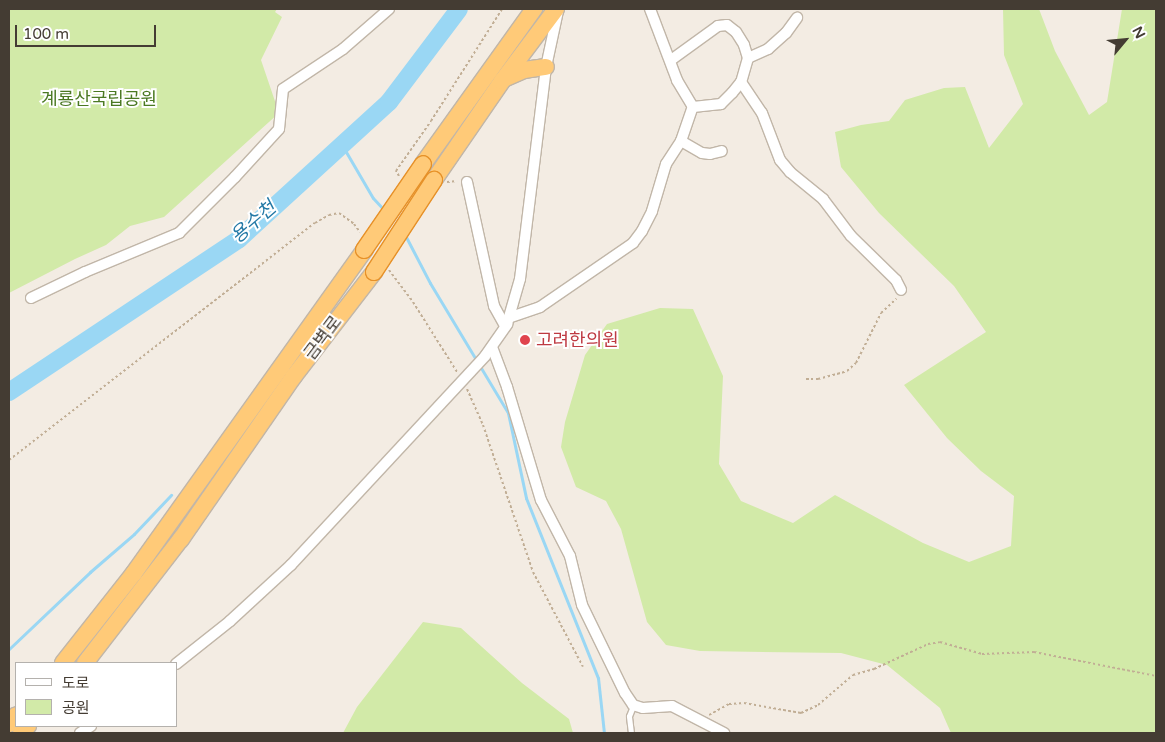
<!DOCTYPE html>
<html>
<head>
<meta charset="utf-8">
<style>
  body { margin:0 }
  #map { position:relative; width:1165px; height:742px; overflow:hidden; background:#f3ece3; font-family:"Varela Round","Noto Sans KR",sans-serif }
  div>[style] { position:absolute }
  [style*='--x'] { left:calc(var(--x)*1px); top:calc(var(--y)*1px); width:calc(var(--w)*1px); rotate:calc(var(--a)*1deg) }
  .green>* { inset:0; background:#d2eaa8 }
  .stream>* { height:3px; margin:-1.5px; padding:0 1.5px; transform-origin:1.5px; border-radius:1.5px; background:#9ad7f4 }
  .river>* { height:18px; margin:-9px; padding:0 9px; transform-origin:9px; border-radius:9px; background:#9ad7f4 }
  .path>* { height:2px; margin-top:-1px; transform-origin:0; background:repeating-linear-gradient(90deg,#c1ae95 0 2.5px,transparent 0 5px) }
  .roads { filter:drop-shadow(1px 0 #c1b6a8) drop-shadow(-1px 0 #c1b6a8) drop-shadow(0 1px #c1b6a8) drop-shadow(0 -1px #c1b6a8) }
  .service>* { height:5px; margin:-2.5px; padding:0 2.5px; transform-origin:2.5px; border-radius:2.5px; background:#fff }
  .minor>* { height:10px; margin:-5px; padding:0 5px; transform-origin:5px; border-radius:5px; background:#fff }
  .trunk>* { height:16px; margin:-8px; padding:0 8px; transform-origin:8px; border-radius:8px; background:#ffca78 }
  .bridges { filter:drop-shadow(1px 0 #e69129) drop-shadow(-1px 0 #e69129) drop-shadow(0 1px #e69129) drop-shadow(0 -1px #e69129) }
  .trunk-bridge>* { height:16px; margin:-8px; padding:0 8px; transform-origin:8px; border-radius:8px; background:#ffca78 }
  .dots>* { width:14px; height:14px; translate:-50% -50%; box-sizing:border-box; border:2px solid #fff; border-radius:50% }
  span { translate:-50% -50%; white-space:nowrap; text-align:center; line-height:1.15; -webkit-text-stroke:4px #fff; paint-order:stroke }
  .park-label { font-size:18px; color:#4b7923 }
  .street-label { font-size:18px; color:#443c33 }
  .health-label { font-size:18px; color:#be3a42 }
  .left { translate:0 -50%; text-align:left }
  .water-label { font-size:19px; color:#2479a6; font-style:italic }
  .frame { position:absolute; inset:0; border:10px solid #443c33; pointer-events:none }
  .legend { position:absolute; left:15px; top:662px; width:162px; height:65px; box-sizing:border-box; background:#fff; border:1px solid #b4b1ad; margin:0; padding:6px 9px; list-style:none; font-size:15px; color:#443c33 }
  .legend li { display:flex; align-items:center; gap:10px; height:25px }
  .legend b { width:25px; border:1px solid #b4b1ad }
  .north { position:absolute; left:1100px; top:15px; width:50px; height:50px; -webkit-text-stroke:4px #fff; paint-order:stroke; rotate:62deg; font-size:14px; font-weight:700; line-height:20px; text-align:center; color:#443c33 }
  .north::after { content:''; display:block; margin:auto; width:18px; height:22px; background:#443c33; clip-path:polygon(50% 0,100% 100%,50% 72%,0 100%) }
  .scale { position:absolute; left:15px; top:25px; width:141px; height:22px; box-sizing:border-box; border:2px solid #443c33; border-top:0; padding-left:6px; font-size:15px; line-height:18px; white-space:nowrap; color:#443c33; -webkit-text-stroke:4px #fff; paint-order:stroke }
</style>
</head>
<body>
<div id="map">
  <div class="green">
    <div style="clip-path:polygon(9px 9px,277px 9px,275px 12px,282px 17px,261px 60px,279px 113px,164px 217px,130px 226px,106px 245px,75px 259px,9px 293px)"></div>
    <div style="clip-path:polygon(1003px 9px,1039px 9px,1055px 51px,1089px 115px,1107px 102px,1122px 9px,1156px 9px,1156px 733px,951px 733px,940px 708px,887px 665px,841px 653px,700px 651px,666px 645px,647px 622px,621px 529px,606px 501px,576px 487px,561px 447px,565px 422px,585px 355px,607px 324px,660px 308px,693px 309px,723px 376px,719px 464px,741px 501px,793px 523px,835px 495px,923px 543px,969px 562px,1011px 546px,1014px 496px,981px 471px,947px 438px,904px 385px,986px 332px,954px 286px,879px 213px,841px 167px,835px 132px,861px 125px,889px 121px,905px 100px,944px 88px,965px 87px,989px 148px,1023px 104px,1004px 55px)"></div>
    <div style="clip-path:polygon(423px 622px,461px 628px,522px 683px,569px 719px,573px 733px,343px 733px,357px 707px)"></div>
  </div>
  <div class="stream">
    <div style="--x:342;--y:145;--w:61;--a:59.7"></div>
    <div style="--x:373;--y:198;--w:18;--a:47"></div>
    <div style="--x:405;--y:235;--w:54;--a:62.5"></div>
    <div style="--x:430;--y:283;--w:152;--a:59"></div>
    <div style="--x:508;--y:413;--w:87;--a:78"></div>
    <div style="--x:526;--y:498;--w:194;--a:68.2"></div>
    <div style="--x:598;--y:678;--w:55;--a:83.8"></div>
    <div style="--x:9;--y:649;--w:112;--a:-43.5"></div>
    <div style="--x:90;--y:572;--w:58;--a:-40.8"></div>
    <div style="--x:134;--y:534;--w:54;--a:-46.5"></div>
  </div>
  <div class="river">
    <div style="--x:9;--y:392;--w:276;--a:-33.6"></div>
    <div style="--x:239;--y:239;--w:203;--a:-42.4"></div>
    <div style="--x:389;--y:102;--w:116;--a:-53"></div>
  </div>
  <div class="path">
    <div style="--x:399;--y:176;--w:6;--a:-121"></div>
    <div style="--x:396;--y:171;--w:61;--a:-55"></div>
    <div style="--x:431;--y:121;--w:133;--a:-57.6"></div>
    <div style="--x:447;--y:182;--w:10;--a:-6"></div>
    <div style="--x:389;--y:270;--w:40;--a:53"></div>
    <div style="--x:413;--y:302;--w:83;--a:57.8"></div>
    <div style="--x:806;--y:379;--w:12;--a:0"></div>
    <div style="--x:818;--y:379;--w:30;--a:-15"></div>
    <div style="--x:847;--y:371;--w:12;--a:-42"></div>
    <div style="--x:856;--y:363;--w:56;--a:-63.4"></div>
    <div style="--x:881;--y:313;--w:21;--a:-43"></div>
    <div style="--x:467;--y:389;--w:39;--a:66"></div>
    <div style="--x:483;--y:425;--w:155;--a:71.2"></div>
    <div style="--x:533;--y:572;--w:107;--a:62.2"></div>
    <div style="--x:9;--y:460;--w:387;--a:-37.8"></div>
    <div style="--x:315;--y:223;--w:16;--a:-30"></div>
    <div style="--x:329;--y:215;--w:10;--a:-11"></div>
    <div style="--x:339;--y:213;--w:19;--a:36"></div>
    <div style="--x:354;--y:224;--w:10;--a:53"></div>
    <div style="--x:709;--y:715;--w:23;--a:-29"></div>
    <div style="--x:729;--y:704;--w:15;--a:-4"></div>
    <div style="--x:744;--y:703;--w:58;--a:10"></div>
    <div style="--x:801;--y:713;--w:19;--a:-25"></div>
    <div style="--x:818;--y:705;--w:46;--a:-40.6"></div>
    <div style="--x:853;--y:675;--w:22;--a:-16"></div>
    <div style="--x:874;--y:669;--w:60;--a:-24.8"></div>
    <div style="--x:928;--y:644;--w:12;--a:-9"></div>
    <div style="--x:940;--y:642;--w:44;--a:15.9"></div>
    <div style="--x:982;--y:654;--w:52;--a:-2.2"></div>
    <div style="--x:1034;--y:652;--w:124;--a:11.1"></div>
  </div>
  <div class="roads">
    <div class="service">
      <div style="--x:631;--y:733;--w:17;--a:-97"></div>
      <div style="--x:629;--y:716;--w:11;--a:-68"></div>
    </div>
    <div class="minor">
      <div style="--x:748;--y:58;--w:22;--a:-24"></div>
      <div style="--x:768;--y:49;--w:24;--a:-42"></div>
      <div style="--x:786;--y:33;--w:19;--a:-54"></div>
      <div style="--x:671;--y:60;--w:58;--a:-35.9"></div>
      <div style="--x:718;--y:26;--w:9;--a:-6"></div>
      <div style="--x:727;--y:25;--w:11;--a:38"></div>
      <div style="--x:736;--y:32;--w:15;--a:58"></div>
      <div style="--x:744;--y:45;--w:14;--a:73"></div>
      <div style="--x:748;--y:58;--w:25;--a:106"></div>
      <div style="--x:741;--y:82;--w:14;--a:129"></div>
      <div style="--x:732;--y:93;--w:16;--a:135"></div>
      <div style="--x:721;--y:104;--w:28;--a:174"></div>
      <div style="--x:741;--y:82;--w:37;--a:56"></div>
      <div style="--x:762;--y:113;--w:50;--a:69"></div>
      <div style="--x:780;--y:160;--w:16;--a:50"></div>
      <div style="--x:790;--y:172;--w:43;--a:39.3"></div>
      <div style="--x:823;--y:199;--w:46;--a:52.9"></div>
      <div style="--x:851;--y:236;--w:63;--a:44.4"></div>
      <div style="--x:896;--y:280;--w:11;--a:63"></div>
      <div style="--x:681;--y:141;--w:24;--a:30"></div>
      <div style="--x:702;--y:153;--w:8;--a:7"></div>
      <div style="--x:710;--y:154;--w:12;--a:-14"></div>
      <div style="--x:467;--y:182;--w:127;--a:77.7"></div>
      <div style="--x:494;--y:306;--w:23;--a:61"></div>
      <div style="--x:31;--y:298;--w:60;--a:-25.7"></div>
      <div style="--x:85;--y:272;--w:102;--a:-22.5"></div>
      <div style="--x:179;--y:233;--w:79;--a:-45"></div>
      <div style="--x:235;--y:177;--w:65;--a:-47.5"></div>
      <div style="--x:279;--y:129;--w:40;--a:-84.3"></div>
      <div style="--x:283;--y:89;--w:72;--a:-33.7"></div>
      <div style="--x:343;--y:49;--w:61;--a:-41"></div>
      <div style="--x:511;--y:317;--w:31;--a:-19"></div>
      <div style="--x:540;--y:307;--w:113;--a:-34.5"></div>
      <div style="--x:633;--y:243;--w:15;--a:-53"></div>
      <div style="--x:642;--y:231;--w:22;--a:-63"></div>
      <div style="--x:652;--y:211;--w:49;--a:-73.4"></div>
      <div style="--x:666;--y:164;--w:27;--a:-57"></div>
      <div style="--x:681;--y:141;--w:36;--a:-71"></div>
      <div style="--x:693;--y:107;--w:31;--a:-121"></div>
      <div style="--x:677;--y:80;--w:76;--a:-110.8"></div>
      <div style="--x:492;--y:347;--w:43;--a:69.4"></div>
      <div style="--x:507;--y:387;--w:118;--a:73.3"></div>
      <div style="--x:541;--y:500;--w:63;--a:62.6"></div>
      <div style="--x:570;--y:556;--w:50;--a:76.2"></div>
      <div style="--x:582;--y:605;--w:98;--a:64"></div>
      <div style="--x:625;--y:693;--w:14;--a:56"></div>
      <div style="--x:633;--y:705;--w:10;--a:17"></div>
      <div style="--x:643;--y:708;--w:29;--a:-4"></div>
      <div style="--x:672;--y:706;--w:59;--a:27.4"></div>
      <div style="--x:176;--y:664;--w:69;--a:-38.5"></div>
      <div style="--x:230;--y:621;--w:83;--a:-42.6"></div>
      <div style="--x:291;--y:565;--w:285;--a:-47.1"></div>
      <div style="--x:485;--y:356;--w:39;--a:-55"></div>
      <div style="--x:507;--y:324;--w:47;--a:-73.9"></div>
      <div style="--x:520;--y:279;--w:214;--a:-83"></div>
      <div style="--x:546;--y:67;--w:57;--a:-77.9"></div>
      <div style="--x:80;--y:733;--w:13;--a:-32"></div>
    </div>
    <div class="trunk">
      <div style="--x:506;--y:78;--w:20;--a:-24"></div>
      <div style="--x:524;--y:70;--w:22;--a:-8"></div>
      <div style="--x:423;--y:164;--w:191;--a:-54.4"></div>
      <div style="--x:434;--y:180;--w:120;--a:-55.5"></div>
      <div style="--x:502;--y:81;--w:90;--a:-53.1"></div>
      <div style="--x:63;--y:663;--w:115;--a:-51.7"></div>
      <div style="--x:134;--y:573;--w:397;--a:-54.5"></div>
      <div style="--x:85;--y:663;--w:157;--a:-52.3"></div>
      <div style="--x:181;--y:539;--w:198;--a:-55.3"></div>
      <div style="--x:294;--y:376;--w:131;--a:-52.4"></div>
      <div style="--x:9;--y:724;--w:11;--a:-52"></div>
      <div style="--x:21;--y:733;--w:10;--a:-45"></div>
    </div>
  </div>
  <div class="bridges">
    <div class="trunk-bridge">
      <div style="--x:364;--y:250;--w:104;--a:-55.5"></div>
      <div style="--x:374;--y:272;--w:110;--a:-56.9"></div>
    </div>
  </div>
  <div class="dots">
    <div style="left:525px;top:340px;background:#e0444e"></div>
  </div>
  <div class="park-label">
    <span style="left:99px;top:99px">계룡산국립공원</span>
  </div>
  <div class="street-label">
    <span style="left:323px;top:338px;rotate:-53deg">금벽로</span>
  </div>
  <div class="health-label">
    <span class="left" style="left:536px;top:340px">고려한의원</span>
  </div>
  <div class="water-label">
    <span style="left:254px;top:223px;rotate:-41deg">용수천</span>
  </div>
  <div class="frame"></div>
  <ul class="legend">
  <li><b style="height:6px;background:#fff"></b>도로</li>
  <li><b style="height:14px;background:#d2eaa8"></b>공원</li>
  </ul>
  <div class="north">N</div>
  <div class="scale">100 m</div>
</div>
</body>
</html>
